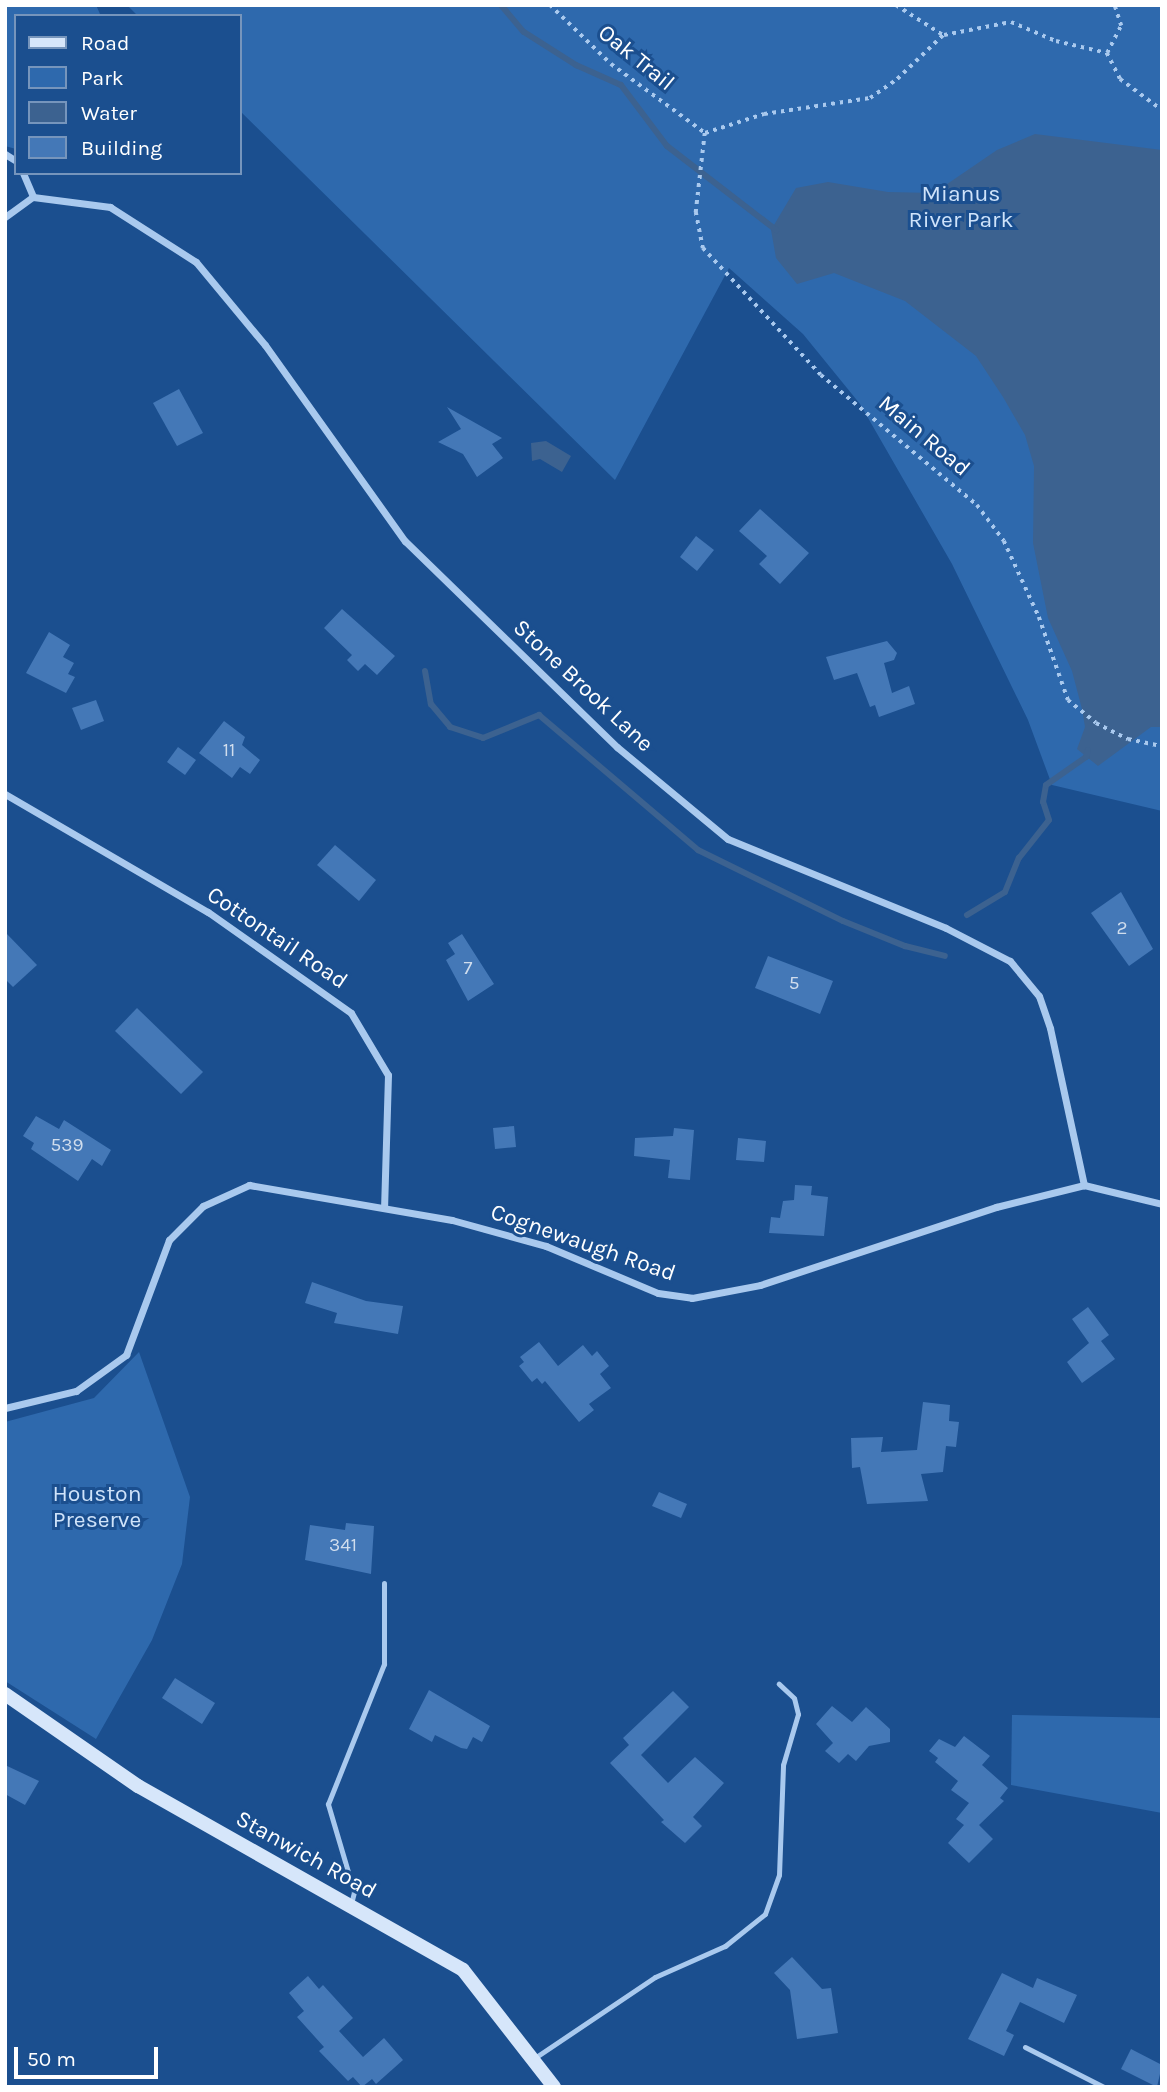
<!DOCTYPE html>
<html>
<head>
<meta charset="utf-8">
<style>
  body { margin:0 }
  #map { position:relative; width:1167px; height:2092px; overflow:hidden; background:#1b4f8f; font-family:Karla,sans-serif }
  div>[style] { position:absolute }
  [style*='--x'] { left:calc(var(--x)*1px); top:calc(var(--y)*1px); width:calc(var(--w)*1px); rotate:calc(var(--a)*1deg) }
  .green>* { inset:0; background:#2e69ad }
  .water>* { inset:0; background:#3c6290 }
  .stream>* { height:6px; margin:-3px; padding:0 3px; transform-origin:3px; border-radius:3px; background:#3c6290 }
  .building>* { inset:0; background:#4478b7 }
  .path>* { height:3.5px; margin-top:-1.75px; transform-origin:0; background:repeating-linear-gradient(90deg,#a9c9ee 0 3.5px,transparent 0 8.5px) }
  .lane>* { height:5px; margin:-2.5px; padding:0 2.5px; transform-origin:2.5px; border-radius:2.5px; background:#a9c9ee }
  .street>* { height:7px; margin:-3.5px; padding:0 3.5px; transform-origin:3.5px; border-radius:3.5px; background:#a9c9ee }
  .secondary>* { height:14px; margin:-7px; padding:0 7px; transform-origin:7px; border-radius:7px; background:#d6e6fa }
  span { translate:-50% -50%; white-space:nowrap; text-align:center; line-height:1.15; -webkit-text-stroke:6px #1b4f8f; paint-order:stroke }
  .number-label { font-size:19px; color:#d0dded }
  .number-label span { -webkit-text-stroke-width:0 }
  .street-label { font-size:23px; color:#fff }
  .park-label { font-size:23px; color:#cfe3fa }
  .frame { position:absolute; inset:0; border:7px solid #fff; pointer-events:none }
  .legend { position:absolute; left:14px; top:14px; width:228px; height:161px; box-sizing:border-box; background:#1b4f8f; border:2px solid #7695bc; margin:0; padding:9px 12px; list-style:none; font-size:21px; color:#fff }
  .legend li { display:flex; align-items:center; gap:14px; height:35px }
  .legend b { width:35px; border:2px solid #7695bc }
  .scale { position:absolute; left:14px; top:2047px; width:144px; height:32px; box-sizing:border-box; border:4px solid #fff; border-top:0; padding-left:9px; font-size:21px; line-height:24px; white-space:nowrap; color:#fff; -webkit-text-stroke:5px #1b4f8f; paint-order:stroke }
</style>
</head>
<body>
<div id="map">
  <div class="green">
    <div style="clip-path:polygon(5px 5px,96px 5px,100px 14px,16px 16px,16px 149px,5px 146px)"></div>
    <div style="clip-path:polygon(127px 5px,1162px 5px,1162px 811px,1052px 785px,1028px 720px,952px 564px,860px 404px,803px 334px,729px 268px,615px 480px,240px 111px,240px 16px,138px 16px)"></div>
    <div style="clip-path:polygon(139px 1352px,190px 1497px,182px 1564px,152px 1640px,96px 1739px,5px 1681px,5px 1422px,94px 1398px)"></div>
    <div style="clip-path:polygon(1012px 1715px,1162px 1718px,1162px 1813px,1011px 1785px)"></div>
  </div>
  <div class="water">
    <div style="clip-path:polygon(1035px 134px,1162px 150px,1162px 727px,1151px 727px,1098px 766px,1077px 749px,1085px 727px,1082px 709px,1072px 671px,1048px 618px,1033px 543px,1034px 466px,1025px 435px,1003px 397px,976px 356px,905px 301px,834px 273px,797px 284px,776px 258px,771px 230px,796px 188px,828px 182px,888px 192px,934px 193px,997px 150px)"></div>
    <div style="clip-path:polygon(546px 441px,571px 456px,562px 472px,540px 459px,532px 461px,531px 443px)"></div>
  </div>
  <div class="stream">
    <div style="--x:501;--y:5;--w:35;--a:50"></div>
    <div style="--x:524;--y:32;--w:62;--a:32.4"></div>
    <div style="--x:576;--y:65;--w:49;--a:24"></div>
    <div style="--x:621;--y:85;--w:76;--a:53"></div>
    <div style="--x:667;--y:146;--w:138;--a:37.6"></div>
    <div style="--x:425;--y:671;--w:34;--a:80"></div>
    <div style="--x:431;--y:704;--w:30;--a:50"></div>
    <div style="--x:450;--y:727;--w:35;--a:18"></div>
    <div style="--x:483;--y:738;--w:61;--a:-22.3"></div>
    <div style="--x:539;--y:715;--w:209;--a:40.3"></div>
    <div style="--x:698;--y:850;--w:161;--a:26.1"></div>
    <div style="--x:843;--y:921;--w:67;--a:22"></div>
    <div style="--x:905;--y:946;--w:41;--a:14"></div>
    <div style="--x:967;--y:915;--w:44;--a:-31.2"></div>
    <div style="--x:1005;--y:892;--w:37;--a:-68"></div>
    <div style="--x:1019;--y:858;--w:48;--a:-51.7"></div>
    <div style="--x:1049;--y:820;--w:19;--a:-108"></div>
    <div style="--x:1043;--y:802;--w:17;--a:-80"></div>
    <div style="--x:1046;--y:785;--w:49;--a:-35"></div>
    <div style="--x:1086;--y:757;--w:7;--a:-74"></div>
  </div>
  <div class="building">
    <div style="clip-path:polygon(179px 389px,203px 433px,177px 446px,153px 403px)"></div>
    <div style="clip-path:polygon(447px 407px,502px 438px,492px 444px,503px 458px,477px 477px,463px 454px,438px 442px,461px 429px)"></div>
    <div style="clip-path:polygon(760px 509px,809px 553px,780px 584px,759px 564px,767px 556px,739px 531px)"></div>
    <div style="clip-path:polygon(696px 536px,714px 550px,697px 571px,680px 557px)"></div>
    <div style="clip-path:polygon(342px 609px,395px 656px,377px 675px,365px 664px,358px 671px,347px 660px,352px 655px,324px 628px)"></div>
    <div style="clip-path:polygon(49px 632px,70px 645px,63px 657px,74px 663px,68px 674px,75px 677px,66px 693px,26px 673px)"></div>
    <div style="clip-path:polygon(887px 641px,897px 653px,894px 660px,884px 663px,892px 693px,909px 686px,915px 704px,879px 717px,875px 705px,870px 707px,857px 673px,834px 680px,826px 657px)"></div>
    <div style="clip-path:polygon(96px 700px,104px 721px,81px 730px,72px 708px)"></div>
    <div style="clip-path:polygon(224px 721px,245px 737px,242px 745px,260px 760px,250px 774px,240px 767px,232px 778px,199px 753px)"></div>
    <div style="clip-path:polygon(178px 747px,196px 760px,185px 775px,167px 762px)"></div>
    <div style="clip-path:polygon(335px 845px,376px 880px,359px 901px,317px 865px)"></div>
    <div style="clip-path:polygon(1121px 892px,1153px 949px,1129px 966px,1091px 913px)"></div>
    <div style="clip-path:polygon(5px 932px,37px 965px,13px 987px,5px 979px)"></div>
    <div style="clip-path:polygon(462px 934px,494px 984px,468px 1001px,446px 960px,455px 954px,448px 943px)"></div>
    <div style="clip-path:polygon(768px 956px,833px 981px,820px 1014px,755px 988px)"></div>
    <div style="clip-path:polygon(137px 1008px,203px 1072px,181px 1094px,115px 1031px)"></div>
    <div style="clip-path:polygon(36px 1116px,59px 1129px,64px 1120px,111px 1150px,102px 1166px,92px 1159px,78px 1181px,31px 1149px,34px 1143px,23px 1136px)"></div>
    <div style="clip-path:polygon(514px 1126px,516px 1147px,495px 1149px,493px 1128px)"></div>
    <div style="clip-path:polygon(674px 1128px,694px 1130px,690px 1180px,668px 1178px,670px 1160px,634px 1156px,635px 1138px,673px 1136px)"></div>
    <div style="clip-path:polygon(738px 1138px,766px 1141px,764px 1162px,736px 1160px)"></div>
    <div style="clip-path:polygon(795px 1185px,812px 1186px,811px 1195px,828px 1197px,824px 1236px,769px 1233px,771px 1217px,780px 1218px,783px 1201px,794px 1200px)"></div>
    <div style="clip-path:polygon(312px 1282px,366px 1301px,403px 1306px,398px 1334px,334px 1323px,337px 1313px,305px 1303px)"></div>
    <div style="clip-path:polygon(1088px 1307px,1109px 1335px,1101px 1341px,1115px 1359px,1082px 1383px,1067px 1362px,1089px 1343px,1072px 1319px)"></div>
    <div style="clip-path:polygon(539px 1342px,558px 1366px,583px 1345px,592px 1356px,597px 1351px,609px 1366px,600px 1374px,611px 1388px,589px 1404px,594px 1410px,579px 1422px,545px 1381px,542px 1384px,537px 1378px,532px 1382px,519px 1366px,524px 1362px,520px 1357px)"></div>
    <div style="clip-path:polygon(923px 1402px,950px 1405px,949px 1421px,959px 1422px,956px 1447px,946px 1446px,943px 1472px,921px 1474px,928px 1501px,867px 1504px,860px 1467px,852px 1468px,851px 1438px,883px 1437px,881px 1452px,917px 1450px)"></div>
    <div style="clip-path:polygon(659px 1492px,687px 1504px,681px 1518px,652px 1506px)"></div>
    <div style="clip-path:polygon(346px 1523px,374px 1526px,371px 1574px,305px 1560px,310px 1525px,345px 1530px)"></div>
    <div style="clip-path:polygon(175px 1678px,215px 1703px,202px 1724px,162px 1698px)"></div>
    <div style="clip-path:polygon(429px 1690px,490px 1726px,482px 1742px,473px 1737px,467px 1749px,461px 1748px,435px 1735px,432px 1742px,409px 1729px)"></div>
    <div style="clip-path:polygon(673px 1691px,689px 1707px,641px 1755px,668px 1783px,695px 1757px,724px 1783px,693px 1817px,702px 1826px,685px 1843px,661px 1822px,664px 1820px,610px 1763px,629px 1745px,623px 1738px)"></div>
    <div style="clip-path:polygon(832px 1706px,852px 1722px,866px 1707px,890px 1729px,890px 1742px,869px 1746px,856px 1761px,848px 1754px,839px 1763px,825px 1751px,833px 1743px,816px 1724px)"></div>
    <div style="clip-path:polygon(964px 1736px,990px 1756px,982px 1765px,1008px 1788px,1000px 1798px,1004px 1801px,979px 1825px,993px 1839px,969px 1863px,948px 1843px,964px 1825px,956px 1819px,969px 1803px,951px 1790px,958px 1781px,935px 1762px,938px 1758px,929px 1751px,939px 1739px,955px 1747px)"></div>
    <div style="clip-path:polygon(5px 1765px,39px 1781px,25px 1805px,5px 1794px)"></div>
    <div style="clip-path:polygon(792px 1957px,822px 1989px,831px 1988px,838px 2033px,797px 2039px,790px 1990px,774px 1973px)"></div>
    <div style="clip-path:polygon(1002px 1973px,1033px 1988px,1037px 1978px,1077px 1995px,1064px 2023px,1020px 2002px,1006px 2031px,1014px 2035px,1004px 2056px,968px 2039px)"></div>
    <div style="clip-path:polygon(308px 1976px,319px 1989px,323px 1985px,353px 2018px,339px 2031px,363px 2057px,384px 2038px,403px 2060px,376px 2084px,372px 2079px,362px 2087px,353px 2077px,348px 2081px,319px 2051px,324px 2047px,297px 2017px,304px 2011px,289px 1993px)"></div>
    <div style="clip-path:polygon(1131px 2049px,1162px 2065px,1157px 2087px,1121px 2069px)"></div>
  </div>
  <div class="path">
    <div style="--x:550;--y:5;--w:85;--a:44"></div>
    <div style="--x:611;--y:64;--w:117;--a:36.3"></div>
    <div style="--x:896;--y:5;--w:56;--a:32.6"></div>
    <div style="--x:944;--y:35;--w:68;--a:-11"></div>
    <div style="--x:1011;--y:22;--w:49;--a:22.9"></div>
    <div style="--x:1056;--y:41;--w:52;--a:13.2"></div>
    <div style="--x:1107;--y:53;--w:29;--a:63"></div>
    <div style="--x:1120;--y:79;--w:52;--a:36.4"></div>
    <div style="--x:1107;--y:53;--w:30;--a:-63"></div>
    <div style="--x:1121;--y:26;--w:22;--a:-108"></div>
    <div style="--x:705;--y:133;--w:80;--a:96.5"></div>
    <div style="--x:696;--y:212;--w:37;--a:79"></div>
    <div style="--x:703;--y:248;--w:173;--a:47.1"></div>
    <div style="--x:821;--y:375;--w:203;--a:39.8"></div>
    <div style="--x:977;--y:505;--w:45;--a:53.1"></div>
    <div style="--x:1004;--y:541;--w:84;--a:65.3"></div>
    <div style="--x:1039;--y:617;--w:88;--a:70.7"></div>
    <div style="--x:1068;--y:700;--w:36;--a:39"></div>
    <div style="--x:1096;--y:723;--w:36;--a:27"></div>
    <div style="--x:1128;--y:739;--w:35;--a:12"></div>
    <div style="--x:705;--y:133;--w:62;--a:-17.9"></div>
    <div style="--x:764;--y:114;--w:107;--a:-8.6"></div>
    <div style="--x:870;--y:98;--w:33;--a:-35"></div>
    <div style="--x:897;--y:79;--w:64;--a:-43.7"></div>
  </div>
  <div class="lane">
    <div style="--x:351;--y:1904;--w:12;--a:-76"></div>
    <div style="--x:354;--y:1892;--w:92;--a:-106.5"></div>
    <div style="--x:328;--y:1804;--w:151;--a:-68.2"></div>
    <div style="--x:384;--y:1664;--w:81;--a:-90"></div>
    <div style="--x:1025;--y:2047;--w:89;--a:26.9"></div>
    <div style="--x:533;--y:2059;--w:147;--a:-33.9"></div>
    <div style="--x:655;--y:1977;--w:77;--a:-23.9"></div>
    <div style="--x:725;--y:1946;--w:51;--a:-38.7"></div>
    <div style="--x:765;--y:1914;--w:41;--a:-70.3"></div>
    <div style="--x:779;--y:1875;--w:110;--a:-87.9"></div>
    <div style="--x:783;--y:1765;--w:53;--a:-73.6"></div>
    <div style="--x:798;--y:1714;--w:16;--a:-104"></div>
    <div style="--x:794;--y:1698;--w:21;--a:-137"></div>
  </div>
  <div class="street">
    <div style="--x:5;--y:154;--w:13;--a:32"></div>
    <div style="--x:23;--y:173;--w:26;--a:67"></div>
    <div style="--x:5;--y:217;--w:34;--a:-36"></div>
    <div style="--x:33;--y:197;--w:78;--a:7.4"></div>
    <div style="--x:110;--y:207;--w:102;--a:32.6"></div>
    <div style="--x:196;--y:262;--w:108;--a:50.3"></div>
    <div style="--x:265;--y:345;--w:241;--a:54.5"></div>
    <div style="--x:405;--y:541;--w:296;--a:44.2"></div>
    <div style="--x:617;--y:747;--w:144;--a:39.7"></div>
    <div style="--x:728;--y:839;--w:235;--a:22.2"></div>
    <div style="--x:946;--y:928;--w:72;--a:27.3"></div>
    <div style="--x:1010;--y:961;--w:45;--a:50.4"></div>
    <div style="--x:1039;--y:996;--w:34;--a:71"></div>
    <div style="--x:1050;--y:1028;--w:161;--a:77.8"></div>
    <div style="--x:5;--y:794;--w:235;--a:30.2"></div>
    <div style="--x:208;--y:912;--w:175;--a:35.2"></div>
    <div style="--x:351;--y:1013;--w:72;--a:59.2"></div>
    <div style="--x:388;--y:1075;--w:131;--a:91.7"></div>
    <div style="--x:5;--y:1408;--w:73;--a:-13.5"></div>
    <div style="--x:76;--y:1391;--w:62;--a:-35.8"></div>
    <div style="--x:126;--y:1355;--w:123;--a:-69.5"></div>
    <div style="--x:169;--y:1240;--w:48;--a:-45"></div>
    <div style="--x:203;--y:1206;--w:51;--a:-24.5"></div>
    <div style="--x:249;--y:1185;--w:206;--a:9.8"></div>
    <div style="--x:452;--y:1220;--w:98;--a:15.5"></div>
    <div style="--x:546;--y:1246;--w:121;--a:22.8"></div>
    <div style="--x:658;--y:1293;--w:34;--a:8"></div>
    <div style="--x:692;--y:1298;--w:69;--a:-10.8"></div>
    <div style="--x:760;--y:1285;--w:249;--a:-18.3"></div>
    <div style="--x:996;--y:1207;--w:91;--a:-14"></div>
    <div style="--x:1084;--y:1185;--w:80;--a:13.7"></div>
  </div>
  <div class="secondary">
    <div style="--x:5;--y:1694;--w:162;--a:34.7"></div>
    <div style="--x:138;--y:1786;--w:373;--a:29.5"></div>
    <div style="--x:463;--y:1970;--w:148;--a:52.1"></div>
  </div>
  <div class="number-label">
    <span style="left:229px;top:751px">11</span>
    <span style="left:1122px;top:929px">2</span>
    <span style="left:468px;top:969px">7</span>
    <span style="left:794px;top:984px">5</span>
    <span style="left:67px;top:1146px">539</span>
    <span style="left:343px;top:1546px">341</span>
  </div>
  <div class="street-label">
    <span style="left:636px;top:58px;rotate:39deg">Oak Trail</span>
    <span style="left:924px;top:436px;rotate:40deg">Main Road</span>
    <span style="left:583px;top:686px;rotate:43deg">Stone Brook Lane</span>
    <span style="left:277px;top:938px;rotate:34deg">Cottontail Road</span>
    <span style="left:583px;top:1243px;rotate:19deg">Cognewaugh Road</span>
    <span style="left:306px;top:1855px;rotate:29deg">Stanwich Road</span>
  </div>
  <div class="park-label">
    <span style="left:961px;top:207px">Mianus<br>River Park</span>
    <span style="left:97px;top:1507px">Houston<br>Preserve</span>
  </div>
  <div class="frame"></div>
  <ul class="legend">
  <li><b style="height:9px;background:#d6e6fa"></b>Road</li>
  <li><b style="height:19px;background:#2e69ad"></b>Park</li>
  <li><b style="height:19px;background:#3c6290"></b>Water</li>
  <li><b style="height:19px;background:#4478b7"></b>Building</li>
  </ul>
  <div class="scale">50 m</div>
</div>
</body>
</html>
